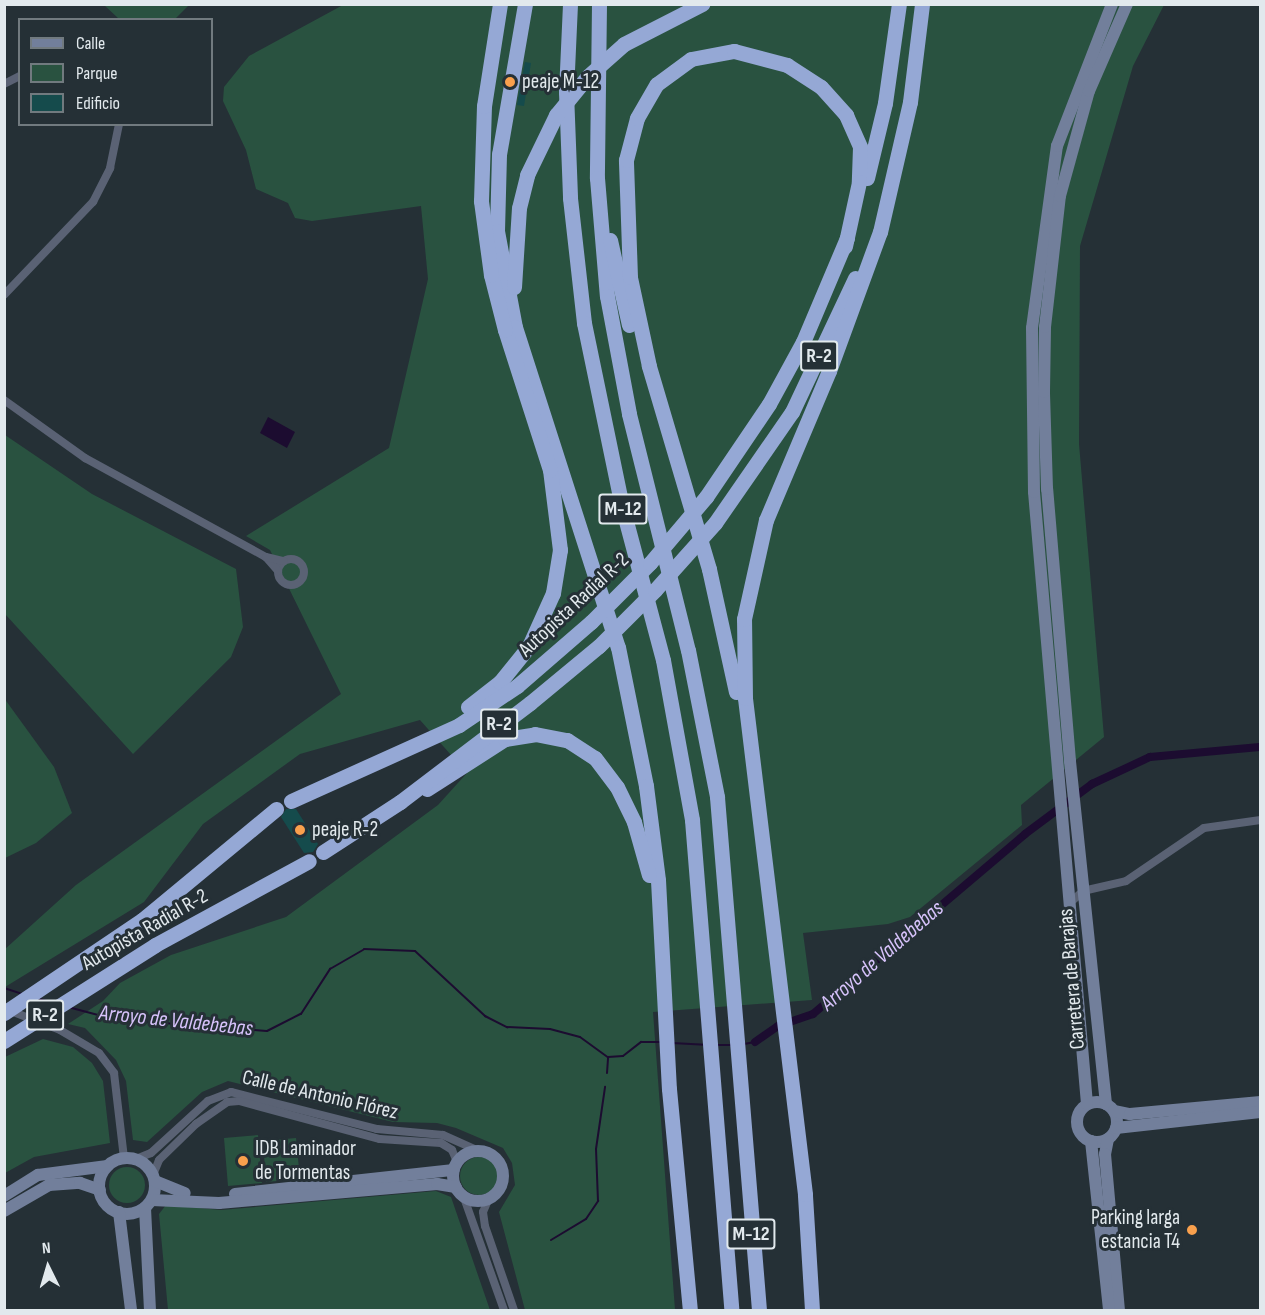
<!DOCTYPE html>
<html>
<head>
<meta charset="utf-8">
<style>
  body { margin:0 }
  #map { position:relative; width:1265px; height:1315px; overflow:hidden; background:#253036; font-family:"Sofia Sans Condensed",sans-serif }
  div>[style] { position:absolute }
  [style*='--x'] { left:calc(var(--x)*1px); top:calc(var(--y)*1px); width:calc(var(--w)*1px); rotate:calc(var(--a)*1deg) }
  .green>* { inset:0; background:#295240 }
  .round { border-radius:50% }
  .water>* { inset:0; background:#1c0c30 }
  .stream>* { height:2px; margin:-1px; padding:0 1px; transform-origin:1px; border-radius:1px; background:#1c0c30 }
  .canal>* { height:8px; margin:-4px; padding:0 4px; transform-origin:4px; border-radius:4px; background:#1c0c30 }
  .building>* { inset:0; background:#154b4c }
  .street>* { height:8px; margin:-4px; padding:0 4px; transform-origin:4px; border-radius:4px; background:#5a6274 }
  .street>.ring { margin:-4px; padding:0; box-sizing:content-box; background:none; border:8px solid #5a6274; border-radius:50% }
  .secondary>* { height:12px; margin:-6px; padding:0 6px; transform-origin:6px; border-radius:6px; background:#727f9b }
  .secondary>.ring { margin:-6px; padding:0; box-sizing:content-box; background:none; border:12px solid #727f9b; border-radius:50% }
  .highway>* { height:15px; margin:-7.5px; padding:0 7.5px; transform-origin:7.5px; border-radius:7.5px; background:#95a8d5 }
  .dots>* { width:16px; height:16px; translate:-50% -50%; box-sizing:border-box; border:3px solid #253036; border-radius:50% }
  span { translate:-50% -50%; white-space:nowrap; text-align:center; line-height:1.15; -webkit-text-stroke:6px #253036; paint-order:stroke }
  .shield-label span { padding:2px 4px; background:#253036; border:2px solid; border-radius:4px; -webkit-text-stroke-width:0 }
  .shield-label { font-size:20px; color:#e2e9ed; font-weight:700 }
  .poi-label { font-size:21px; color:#e2e9ed }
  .left { translate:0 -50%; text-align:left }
  .right { translate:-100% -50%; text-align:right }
  .street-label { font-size:21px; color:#e2e9ed }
  .water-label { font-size:22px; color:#d6c2fa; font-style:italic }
  .frame { position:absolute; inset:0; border:6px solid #e2e9ed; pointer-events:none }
  .legend { position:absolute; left:18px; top:18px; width:195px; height:108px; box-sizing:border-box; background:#253036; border:2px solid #717a7f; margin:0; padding:8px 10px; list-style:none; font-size:18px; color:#e2e9ed }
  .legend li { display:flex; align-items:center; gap:12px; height:30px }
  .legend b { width:30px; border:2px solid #717a7f }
  .north { position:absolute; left:18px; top:1237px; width:60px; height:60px; -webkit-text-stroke:4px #253036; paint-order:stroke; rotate:355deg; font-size:16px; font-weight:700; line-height:24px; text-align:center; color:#e2e9ed }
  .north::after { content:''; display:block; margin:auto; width:21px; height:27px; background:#e2e9ed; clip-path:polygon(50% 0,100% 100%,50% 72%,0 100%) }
</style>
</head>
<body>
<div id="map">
  <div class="green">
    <div style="clip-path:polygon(104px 5px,189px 5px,174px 20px,119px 19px)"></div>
    <div style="clip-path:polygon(343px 5px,1164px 5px,1133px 66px,1080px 246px,1079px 444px,1104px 737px,1021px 805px,1022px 825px,910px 917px,888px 924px,803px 933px,812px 1000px,653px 1012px,675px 1310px,525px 1310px,499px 1212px,515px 1185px,512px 1163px,503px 1148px,456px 1128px,437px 1123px,393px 1122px,228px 1081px,202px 1092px,147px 1142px,133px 1140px,126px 1081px,116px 1060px,85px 1028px,68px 1024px,103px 1001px,120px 983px,171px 955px,286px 917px,438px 805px,467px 773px,420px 720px,300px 754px,203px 824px,144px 902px,5px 987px,4px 950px,76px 885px,341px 694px,270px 550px,246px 536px,389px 448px,428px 279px,421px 206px,312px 221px,295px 218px,288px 203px,256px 189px,246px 150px,223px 101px,224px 87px,249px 56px)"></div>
    <div style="clip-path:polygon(5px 435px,92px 494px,236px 569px,243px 627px,231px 657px,133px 754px,5px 614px)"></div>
    <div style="clip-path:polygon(4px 698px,54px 767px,72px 813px,36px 843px,5px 858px)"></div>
    <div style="clip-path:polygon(43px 1039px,73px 1047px,92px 1063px,103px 1081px,110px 1143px,34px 1157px,5px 1173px,5px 1057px)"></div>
    <div style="clip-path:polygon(258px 1135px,262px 1183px,228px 1186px,224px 1138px)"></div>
    <div style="clip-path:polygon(296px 1138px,300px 1179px,266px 1182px,263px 1141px)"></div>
    <div class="round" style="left:460px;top:1157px;width:38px;height:38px"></div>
    <div class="round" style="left:109px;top:1167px;width:36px;height:36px"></div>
    <div style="clip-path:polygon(436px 1191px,451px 1197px,490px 1310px,168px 1310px,159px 1214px,166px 1205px,221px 1210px)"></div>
  </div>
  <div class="water">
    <div style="clip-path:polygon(268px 417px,295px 432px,287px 448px,260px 433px)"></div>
  </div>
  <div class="stream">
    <div style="--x:4;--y:988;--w:19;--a:18"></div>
    <div style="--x:36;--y:998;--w:19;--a:16"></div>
    <div style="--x:68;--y:1007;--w:47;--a:14.9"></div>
    <div style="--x:113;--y:1019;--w:154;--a:4.5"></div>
    <div style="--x:267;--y:1031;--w:38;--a:-27"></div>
    <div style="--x:301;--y:1014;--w:54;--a:-57.2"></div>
    <div style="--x:330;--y:969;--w:39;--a:-30"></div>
    <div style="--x:364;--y:949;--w:51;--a:2.2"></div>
    <div style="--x:415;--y:951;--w:96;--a:42.9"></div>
    <div style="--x:485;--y:1016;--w:25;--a:27"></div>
    <div style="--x:507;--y:1027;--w:43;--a:2.7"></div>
    <div style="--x:550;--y:1029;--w:31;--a:15"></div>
    <div style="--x:580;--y:1037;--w:34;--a:36"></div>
    <div style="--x:608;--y:1057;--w:15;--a:-4"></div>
    <div style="--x:623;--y:1056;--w:23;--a:-38"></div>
    <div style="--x:641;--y:1042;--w:19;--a:0"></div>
    <div style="--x:672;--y:1043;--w:33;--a:3"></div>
    <div style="--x:744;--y:1044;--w:11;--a:-10"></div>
    <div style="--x:717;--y:1045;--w:15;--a:0"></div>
    <div style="--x:607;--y:1073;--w:15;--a:-86"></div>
    <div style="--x:551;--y:1240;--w:41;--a:-31"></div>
    <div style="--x:586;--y:1219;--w:22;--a:-56"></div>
    <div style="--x:598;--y:1201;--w:52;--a:-92.2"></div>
    <div style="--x:596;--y:1149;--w:63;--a:-81.7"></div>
  </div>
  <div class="canal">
    <div style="--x:755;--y:1042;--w:28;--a:-35"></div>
    <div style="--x:778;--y:1026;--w:37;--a:-19"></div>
    <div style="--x:813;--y:1014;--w:278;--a:-40.3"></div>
    <div style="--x:1025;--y:834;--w:84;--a:-36.7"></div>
    <div style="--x:1092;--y:784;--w:64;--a:-25"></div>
    <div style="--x:1150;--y:757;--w:110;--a:-5.2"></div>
  </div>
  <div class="building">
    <div style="clip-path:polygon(525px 62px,531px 63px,524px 106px,517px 105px)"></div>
    <div style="clip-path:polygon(286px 809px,296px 809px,318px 844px,313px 852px,304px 853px,281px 817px)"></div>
  </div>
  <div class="street">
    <div style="--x:4;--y:84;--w:18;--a:-27"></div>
    <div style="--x:4;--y:295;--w:129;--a:-46.3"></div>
    <div style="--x:93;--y:202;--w:38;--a:-63"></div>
    <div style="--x:110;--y:168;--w:45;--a:-78.4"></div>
    <div style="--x:4;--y:400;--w:100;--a:35.6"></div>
    <div style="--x:85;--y:458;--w:206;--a:28.7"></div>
    <div class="ring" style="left:278px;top:559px;width:18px;height:18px"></div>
    <div style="--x:278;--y:571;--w:18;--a:-131"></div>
    <div style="--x:266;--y:557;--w:18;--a:13"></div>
    <div style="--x:1072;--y:901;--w:15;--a:-42"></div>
    <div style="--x:1083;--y:891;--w:44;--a:-13.1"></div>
    <div style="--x:1126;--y:881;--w:94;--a:-34.2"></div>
    <div style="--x:1204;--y:828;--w:57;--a:-8.1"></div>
    <div style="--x:8;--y:1010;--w:56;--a:21"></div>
    <div style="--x:60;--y:1030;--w:45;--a:30.5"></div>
    <div style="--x:99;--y:1053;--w:25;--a:53"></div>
    <div style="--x:114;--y:1073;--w:86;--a:83.3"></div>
    <div style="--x:136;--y:1159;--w:16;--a:-22"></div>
    <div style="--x:151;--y:1153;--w:77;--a:-42.4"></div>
    <div style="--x:208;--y:1101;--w:25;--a:-21"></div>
    <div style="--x:231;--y:1092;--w:151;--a:14.2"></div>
    <div style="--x:377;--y:1129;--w:66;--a:5.2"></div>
    <div style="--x:443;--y:1135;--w:39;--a:24"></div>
    <div style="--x:153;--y:1175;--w:16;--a:-68"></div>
    <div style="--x:159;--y:1160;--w:52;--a:-44.2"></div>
    <div style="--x:196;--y:1124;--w:38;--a:-35"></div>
    <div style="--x:227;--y:1102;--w:12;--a:-5"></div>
    <div style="--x:239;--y:1101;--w:146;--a:15.1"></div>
    <div style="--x:380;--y:1139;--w:61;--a:3.8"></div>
    <div style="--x:441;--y:1143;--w:13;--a:32"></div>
    <div style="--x:452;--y:1150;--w:13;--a:67"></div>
    <div style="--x:463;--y:1195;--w:122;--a:70.4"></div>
    <div style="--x:489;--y:1198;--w:15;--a:113"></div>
    <div style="--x:483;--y:1212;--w:14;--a:82"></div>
    <div style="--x:485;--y:1226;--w:89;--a:71"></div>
  </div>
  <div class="secondary">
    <div class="ring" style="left:1077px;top:1102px;width:28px;height:28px"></div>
    <div style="--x:1087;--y:1104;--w:614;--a:-94.95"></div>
    <div style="--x:1034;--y:492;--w:164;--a:-90.7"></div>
    <div style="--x:1032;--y:328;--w:184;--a:-82.2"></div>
    <div style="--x:1057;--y:146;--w:152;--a:-68.8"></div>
    <div style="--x:1106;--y:1104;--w:345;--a:-96"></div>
    <div style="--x:1070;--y:761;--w:273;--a:-94.8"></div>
    <div style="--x:1047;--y:489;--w:97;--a:-91.8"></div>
    <div style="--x:1044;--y:392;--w:65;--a:-89.1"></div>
    <div style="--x:1045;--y:327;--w:132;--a:-83.5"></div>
    <div style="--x:1060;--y:196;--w:109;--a:-74.6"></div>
    <div style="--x:1089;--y:91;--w:95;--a:-66.4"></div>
    <div style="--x:1114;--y:1111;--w:16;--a:11"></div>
    <div style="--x:1130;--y:1114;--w:131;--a:-5.3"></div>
    <div style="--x:1116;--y:1128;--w:145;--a:-6.3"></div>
    <div style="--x:1108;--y:1139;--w:15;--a:101"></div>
    <div style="--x:1105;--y:1154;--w:157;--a:84.9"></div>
    <div style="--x:1091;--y:1141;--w:170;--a:83.9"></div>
    <div class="ring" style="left:453px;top:1151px;width:38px;height:38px"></div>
    <div class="ring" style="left:99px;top:1158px;width:44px;height:44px"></div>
    <div style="--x:155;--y:1181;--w:32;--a:22"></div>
    <div style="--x:235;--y:1194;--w:220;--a:-6.3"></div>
    <div style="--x:4;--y:1196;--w:40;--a:-32"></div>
    <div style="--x:38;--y:1175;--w:70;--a:-7.4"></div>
    <div style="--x:152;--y:1200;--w:67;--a:2.6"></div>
    <div style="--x:219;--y:1203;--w:219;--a:-5"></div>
    <div style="--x:437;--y:1184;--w:19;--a:9"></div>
    <div style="--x:145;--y:1208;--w:102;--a:87.2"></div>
    <div style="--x:4;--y:1211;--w:52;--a:-30"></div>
    <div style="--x:49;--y:1185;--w:31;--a:-4"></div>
    <div style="--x:80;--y:1183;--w:21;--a:19"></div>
    <div style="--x:119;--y:1212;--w:99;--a:83"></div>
  </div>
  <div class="highway">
    <div style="--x:525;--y:4;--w:152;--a:99.8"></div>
    <div style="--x:499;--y:154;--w:77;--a:91.5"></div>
    <div style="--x:497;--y:231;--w:98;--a:79.4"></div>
    <div style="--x:515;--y:327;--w:336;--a:72.2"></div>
    <div style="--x:618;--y:647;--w:142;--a:78.6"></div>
    <div style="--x:646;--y:786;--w:95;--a:82.7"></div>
    <div style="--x:658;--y:880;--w:209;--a:87"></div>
    <div style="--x:669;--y:1089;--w:222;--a:84.6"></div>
    <div style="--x:570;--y:4;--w:88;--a:92.6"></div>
    <div style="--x:566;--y:92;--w:106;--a:87.8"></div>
    <div style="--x:570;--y:198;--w:126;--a:83.6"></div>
    <div style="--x:584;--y:323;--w:187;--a:78.3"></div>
    <div style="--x:622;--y:506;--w:159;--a:75.1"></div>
    <div style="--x:663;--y:660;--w:163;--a:79.7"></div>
    <div style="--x:692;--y:820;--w:492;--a:85.4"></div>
    <div style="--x:599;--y:4;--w:174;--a:90.7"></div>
    <div style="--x:597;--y:178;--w:118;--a:85.2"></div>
    <div style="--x:607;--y:296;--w:120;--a:79.4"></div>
    <div style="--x:629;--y:414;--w:243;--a:76"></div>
    <div style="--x:688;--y:650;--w:150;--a:78.8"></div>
    <div style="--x:717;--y:797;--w:515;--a:85.32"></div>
    <div style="--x:867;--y:178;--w:77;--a:-76.5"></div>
    <div style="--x:885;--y:103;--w:100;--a:-82"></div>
    <div style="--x:610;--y:240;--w:87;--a:77.4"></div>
    <div style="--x:514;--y:287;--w:79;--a:-86.4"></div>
    <div style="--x:519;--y:208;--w:34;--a:-76"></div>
    <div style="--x:527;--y:175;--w:67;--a:-64.2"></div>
    <div style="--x:556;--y:115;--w:50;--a:-50.6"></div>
    <div style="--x:588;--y:76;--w:48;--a:-41.6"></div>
    <div style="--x:624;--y:44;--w:88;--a:-27.1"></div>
    <div style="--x:736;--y:692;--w:126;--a:-102.4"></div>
    <div style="--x:709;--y:569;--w:212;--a:-106.5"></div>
    <div style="--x:649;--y:366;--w:91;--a:-102.1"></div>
    <div style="--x:630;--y:277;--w:117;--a:-92"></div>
    <div style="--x:626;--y:160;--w:43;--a:-75.3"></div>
    <div style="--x:637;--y:118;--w:39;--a:-60"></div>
    <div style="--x:657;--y:84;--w:42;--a:-36.3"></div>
    <div style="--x:691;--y:59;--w:44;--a:-10.5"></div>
    <div style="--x:734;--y:51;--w:55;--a:14.8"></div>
    <div style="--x:787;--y:65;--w:40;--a:32.9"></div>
    <div style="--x:821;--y:87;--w:38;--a:48"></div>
    <div style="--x:846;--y:115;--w:35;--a:66"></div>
    <div style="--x:860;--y:147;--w:35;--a:92"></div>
    <div style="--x:859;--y:182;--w:66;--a:102.3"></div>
    <div style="--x:468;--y:707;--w:41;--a:-38"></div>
    <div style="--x:500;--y:682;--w:46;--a:-51.1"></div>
    <div style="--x:529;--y:646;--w:58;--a:-65.6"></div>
    <div style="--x:553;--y:593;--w:44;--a:-80.8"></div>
    <div style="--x:560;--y:550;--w:81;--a:-97.1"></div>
    <div style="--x:550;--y:470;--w:147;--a:-107.8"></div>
    <div style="--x:505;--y:330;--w:57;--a:-104.3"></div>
    <div style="--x:491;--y:275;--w:75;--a:-97.7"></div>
    <div style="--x:481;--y:201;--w:95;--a:-88.2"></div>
    <div style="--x:484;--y:106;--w:103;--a:-81.1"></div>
    <div style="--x:427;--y:789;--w:93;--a:-32.7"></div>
    <div style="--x:505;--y:739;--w:30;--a:-9"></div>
    <div style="--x:535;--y:734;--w:33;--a:11"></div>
    <div style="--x:567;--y:740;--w:33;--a:33"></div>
    <div style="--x:595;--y:758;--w:36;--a:53"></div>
    <div style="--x:617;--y:787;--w:39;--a:64"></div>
    <div style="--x:634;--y:822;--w:55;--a:74.2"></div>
    <div style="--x:291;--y:801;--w:184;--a:-24.3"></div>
    <div style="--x:459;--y:725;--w:70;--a:-33.9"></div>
    <div style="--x:517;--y:686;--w:98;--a:-40.9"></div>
    <div style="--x:591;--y:622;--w:83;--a:-45"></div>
    <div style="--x:650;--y:563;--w:87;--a:-49.7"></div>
    <div style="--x:706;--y:497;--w:112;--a:-55.9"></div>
    <div style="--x:769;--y:404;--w:71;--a:-61.3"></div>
    <div style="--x:803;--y:342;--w:113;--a:-67.1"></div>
    <div style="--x:323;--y:852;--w:92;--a:-33"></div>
    <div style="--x:400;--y:802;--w:163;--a:-37.3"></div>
    <div style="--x:530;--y:703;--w:89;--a:-39.6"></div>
    <div style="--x:599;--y:646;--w:79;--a:-45"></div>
    <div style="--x:655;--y:590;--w:90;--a:-48.2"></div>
    <div style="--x:715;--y:523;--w:135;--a:-55.3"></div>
    <div style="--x:792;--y:412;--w:148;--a:-64.8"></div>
    <div style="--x:4;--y:1013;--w:166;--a:-34"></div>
    <div style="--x:142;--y:920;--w:174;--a:-39.6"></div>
    <div style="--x:4;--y:1041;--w:179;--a:-32.4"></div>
    <div style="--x:155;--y:945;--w:175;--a:-28.6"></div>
    <div style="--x:812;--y:1310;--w:116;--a:-93.5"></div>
    <div style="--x:805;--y:1194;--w:500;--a:-96.9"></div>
    <div style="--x:745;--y:698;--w:79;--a:-90.7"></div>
    <div style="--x:744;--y:619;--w:101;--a:-77.5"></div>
    <div style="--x:766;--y:520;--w:162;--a:-67.1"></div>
    <div style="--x:829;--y:371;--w:148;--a:-69.9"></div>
    <div style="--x:880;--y:232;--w:133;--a:-77"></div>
    <div style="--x:910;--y:102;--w:99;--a:-83"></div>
  </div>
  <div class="dots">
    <div style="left:510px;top:82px;background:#f9a04d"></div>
    <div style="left:300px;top:830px;background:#f9a04d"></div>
    <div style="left:243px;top:1161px;background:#f9a04d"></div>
    <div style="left:1192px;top:1230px;background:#f9a04d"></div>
  </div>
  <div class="shield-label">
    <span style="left:819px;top:356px">R-2</span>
    <span style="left:623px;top:509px">M-12</span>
    <span style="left:499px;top:724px">R-2</span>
    <span style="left:45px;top:1015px">R-2</span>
    <span style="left:751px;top:1234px">M-12</span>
  </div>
  <div class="poi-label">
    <span class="left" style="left:522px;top:82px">peaje M-12</span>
    <span class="left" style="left:312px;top:830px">peaje R-2</span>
    <span class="left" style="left:255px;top:1161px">IDB Laminador<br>de Tormentas</span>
    <span class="right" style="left:1180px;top:1230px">Parking larga<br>estancia T4</span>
  </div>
  <div class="street-label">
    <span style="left:574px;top:605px;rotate:-43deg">Autopista Radial R-2</span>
    <span style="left:145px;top:930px;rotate:-30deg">Autopista Radial R-2</span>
    <span style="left:1072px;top:979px;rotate:-95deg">Carretera de Barajas</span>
    <span style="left:320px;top:1095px;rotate:13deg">Calle de Antonio Flórez</span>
  </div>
  <div class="water-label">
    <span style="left:882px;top:956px;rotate:-41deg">Arroyo de Valdebebas</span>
    <span style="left:176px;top:1021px;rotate:6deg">Arroyo de Valdebebas</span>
  </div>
  <div class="frame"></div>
  <ul class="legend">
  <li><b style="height:8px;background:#727f9b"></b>Calle</li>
  <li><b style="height:16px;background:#295240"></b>Parque</li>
  <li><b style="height:16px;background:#154b4c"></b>Edificio</li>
  </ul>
  <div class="north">N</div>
</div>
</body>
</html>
